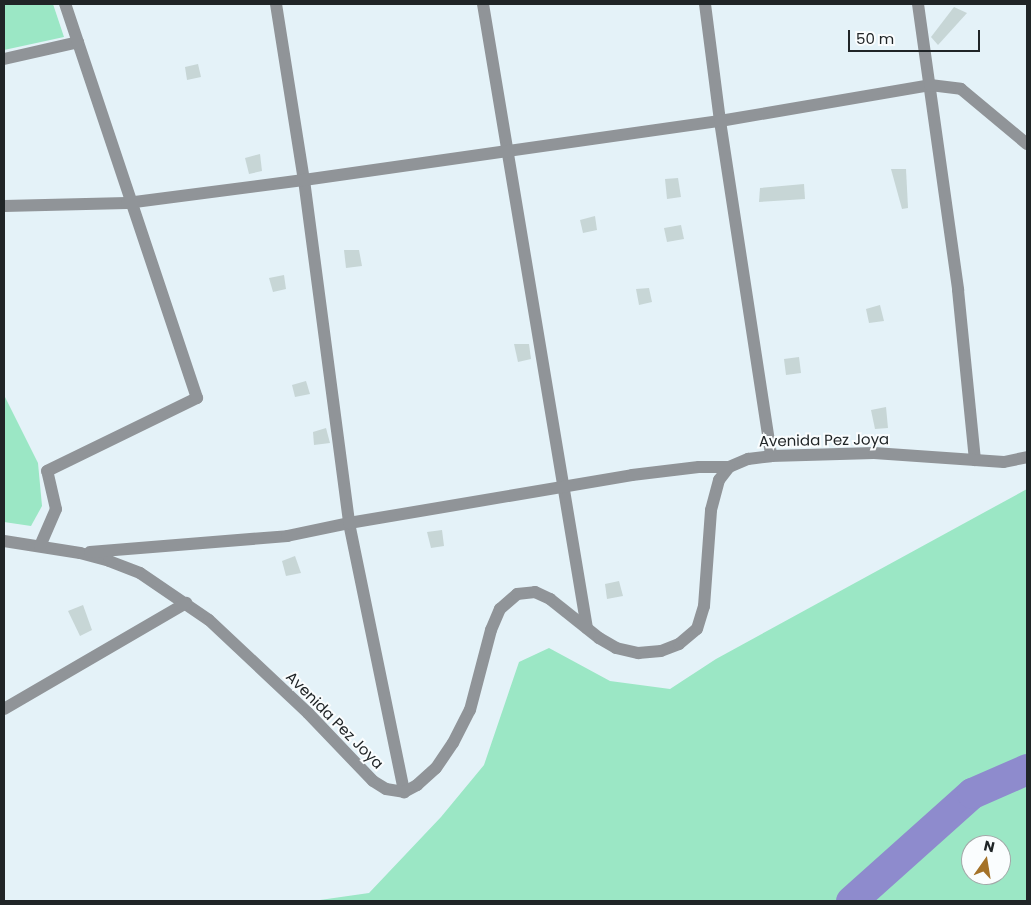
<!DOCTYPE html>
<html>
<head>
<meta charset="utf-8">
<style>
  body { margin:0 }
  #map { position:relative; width:1031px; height:905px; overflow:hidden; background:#e4f2f8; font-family:Poppins,sans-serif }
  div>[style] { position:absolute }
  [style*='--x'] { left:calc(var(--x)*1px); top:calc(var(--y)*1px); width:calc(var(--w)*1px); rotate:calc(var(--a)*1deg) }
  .green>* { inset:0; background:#9be7c5 }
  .river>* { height:31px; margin:-15.5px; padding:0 15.5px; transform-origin:15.5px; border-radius:15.5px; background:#8e8bcd }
  .building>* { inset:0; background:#c7d6d6 }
  .minor>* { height:12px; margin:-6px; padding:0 6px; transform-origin:6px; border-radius:6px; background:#909498 }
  span { translate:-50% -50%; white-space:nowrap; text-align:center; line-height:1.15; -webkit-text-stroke:4px #fafdfe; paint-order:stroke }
  .street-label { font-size:15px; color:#202527 }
  .frame { position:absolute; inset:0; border:5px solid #202527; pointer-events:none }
  .north { position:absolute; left:961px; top:835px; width:50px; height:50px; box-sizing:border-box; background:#fafdfe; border:1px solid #a3a7a8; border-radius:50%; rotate:13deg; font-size:14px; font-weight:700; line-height:20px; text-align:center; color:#202527 }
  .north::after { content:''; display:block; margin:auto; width:18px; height:22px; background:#a47228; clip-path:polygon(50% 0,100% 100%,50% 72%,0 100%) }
  .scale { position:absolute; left:848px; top:30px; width:132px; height:22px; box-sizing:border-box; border:2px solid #202527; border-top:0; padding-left:6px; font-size:15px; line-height:18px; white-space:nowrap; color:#202527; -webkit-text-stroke:4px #fafdfe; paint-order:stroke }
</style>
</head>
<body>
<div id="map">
  <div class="green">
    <div style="clip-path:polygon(4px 4px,53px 4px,64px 37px,4px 50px)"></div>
    <div style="clip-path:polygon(4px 395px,38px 463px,42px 506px,31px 526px,4px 522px)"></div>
    <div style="clip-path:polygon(evenodd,1027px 489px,1027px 901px,313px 901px,369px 893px,441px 817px,484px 765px,519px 662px,549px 648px,610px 681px,670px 689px,716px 659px,1027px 489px,971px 845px,1001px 845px,1001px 875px,971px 875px,971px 845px)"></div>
  </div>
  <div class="river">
    <div style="--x:851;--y:901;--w:162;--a:-41.8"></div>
    <div style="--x:972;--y:793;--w:60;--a:-23.6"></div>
  </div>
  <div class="building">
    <div style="clip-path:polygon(954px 7px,967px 13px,938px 45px,931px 37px)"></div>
    <div style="clip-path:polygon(198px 64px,201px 77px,187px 80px,185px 67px)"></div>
    <div style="clip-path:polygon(260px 154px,262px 171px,249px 174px,245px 158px)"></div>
    <div style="clip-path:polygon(891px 169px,906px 169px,908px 208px,902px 209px)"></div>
    <div style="clip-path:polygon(678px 178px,681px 197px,667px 199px,665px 179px)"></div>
    <div style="clip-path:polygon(804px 184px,805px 199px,759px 202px,760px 188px)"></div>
    <div style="clip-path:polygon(595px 216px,597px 230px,583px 233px,580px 220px)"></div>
    <div style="clip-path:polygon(681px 225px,684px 239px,667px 242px,664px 228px)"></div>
    <div style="clip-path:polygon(344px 250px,359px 250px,362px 266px,346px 268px)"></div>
    <div style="clip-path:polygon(284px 275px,286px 289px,273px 292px,269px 278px)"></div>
    <div style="clip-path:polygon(649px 288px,652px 302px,639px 305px,636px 289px)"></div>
    <div style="clip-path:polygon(880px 305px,884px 321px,869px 323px,866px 309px)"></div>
    <div style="clip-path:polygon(514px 344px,529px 344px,531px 359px,518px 362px)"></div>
    <div style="clip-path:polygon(799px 357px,801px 373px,786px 375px,784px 359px)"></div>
    <div style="clip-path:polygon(306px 381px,310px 394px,295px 397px,292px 385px)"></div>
    <div style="clip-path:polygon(886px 407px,888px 428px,875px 429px,871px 410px)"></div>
    <div style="clip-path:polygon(326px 428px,330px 443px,314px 445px,313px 432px)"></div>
    <div style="clip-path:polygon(442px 530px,444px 546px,431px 548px,427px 532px)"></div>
    <div style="clip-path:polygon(295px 556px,301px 573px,286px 576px,282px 561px)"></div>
    <div style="clip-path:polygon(619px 581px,623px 596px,607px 599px,605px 584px)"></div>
    <div style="clip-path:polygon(83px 605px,92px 630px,80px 636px,68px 611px)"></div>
  </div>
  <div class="minor">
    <div style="--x:276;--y:4;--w:178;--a:81"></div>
    <div style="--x:304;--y:180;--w:346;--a:82.5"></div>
    <div style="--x:349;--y:523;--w:275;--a:78.4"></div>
    <div style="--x:483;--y:4;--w:633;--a:80.54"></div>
    <div style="--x:705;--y:4;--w:118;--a:82.7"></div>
    <div style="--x:720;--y:121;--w:339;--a:81.3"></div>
    <div style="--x:918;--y:4;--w:289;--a:82"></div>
    <div style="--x:958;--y:290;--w:171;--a:84.3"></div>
    <div style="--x:4;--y:59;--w:76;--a:-12.9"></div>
    <div style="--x:4;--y:206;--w:123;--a:-1.4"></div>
    <div style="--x:127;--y:203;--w:178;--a:-7.4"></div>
    <div style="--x:304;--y:180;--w:420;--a:-8.1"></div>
    <div style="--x:720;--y:121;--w:213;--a:-9.7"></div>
    <div style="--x:930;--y:85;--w:31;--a:7"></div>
    <div style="--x:961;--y:89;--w:86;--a:39.8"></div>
    <div style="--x:4;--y:541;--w:77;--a:9"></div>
    <div style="--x:80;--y:553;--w:30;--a:15"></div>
    <div style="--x:109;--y:561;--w:33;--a:21"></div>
    <div style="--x:140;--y:573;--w:83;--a:34.3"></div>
    <div style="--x:209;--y:620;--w:136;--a:43.2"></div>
    <div style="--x:308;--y:713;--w:94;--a:46.3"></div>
    <div style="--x:373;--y:781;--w:15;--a:32"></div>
    <div style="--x:386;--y:789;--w:18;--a:9"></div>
    <div style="--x:404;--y:792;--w:15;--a:-28"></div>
    <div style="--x:417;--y:785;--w:25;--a:-42"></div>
    <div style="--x:436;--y:768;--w:30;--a:-56"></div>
    <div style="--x:453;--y:743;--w:37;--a:-63"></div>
    <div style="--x:470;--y:710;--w:83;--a:-75.3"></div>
    <div style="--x:491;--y:630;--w:23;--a:-67"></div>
    <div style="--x:500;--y:609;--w:23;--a:-41"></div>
    <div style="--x:517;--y:594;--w:18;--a:-6"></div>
    <div style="--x:535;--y:592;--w:17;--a:25"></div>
    <div style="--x:550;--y:599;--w:63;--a:38.5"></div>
    <div style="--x:599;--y:638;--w:20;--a:30"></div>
    <div style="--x:616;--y:648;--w:23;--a:13"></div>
    <div style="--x:638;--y:653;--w:23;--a:-5"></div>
    <div style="--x:661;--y:651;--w:19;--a:-21"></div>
    <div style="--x:679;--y:644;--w:23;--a:-40"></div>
    <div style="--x:697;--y:629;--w:24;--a:-73"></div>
    <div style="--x:704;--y:606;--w:96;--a:-85.8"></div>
    <div style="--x:711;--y:510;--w:31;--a:-75"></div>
    <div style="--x:719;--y:480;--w:16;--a:-52"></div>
    <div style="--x:729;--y:467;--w:21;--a:-23"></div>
    <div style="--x:748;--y:459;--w:23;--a:-7"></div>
    <div style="--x:771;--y:456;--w:103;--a:-1.7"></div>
    <div style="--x:874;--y:453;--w:130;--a:4"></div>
    <div style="--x:1004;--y:462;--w:24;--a:-12"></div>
    <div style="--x:40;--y:546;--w:40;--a:-66.6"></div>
    <div style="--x:56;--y:509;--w:39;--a:-103"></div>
    <div style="--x:47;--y:471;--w:167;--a:-26"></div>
    <div style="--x:197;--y:398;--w:416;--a:-108.5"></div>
    <div style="--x:90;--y:552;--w:198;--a:-4.6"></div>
    <div style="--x:287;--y:536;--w:63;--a:-11.8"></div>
    <div style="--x:349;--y:523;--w:287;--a:-9.6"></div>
    <div style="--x:632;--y:475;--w:67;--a:-6.8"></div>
    <div style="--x:699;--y:467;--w:30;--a:0"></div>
    <div style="--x:4;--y:709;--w:211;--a:-30.2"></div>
  </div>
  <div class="street-label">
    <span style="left:824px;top:440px;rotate:-1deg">Avenida Pez Joya</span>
    <span style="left:335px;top:720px;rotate:45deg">Avenida Pez Joya</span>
  </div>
  <div class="frame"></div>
  <div class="north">N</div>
  <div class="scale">50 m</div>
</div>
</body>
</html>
